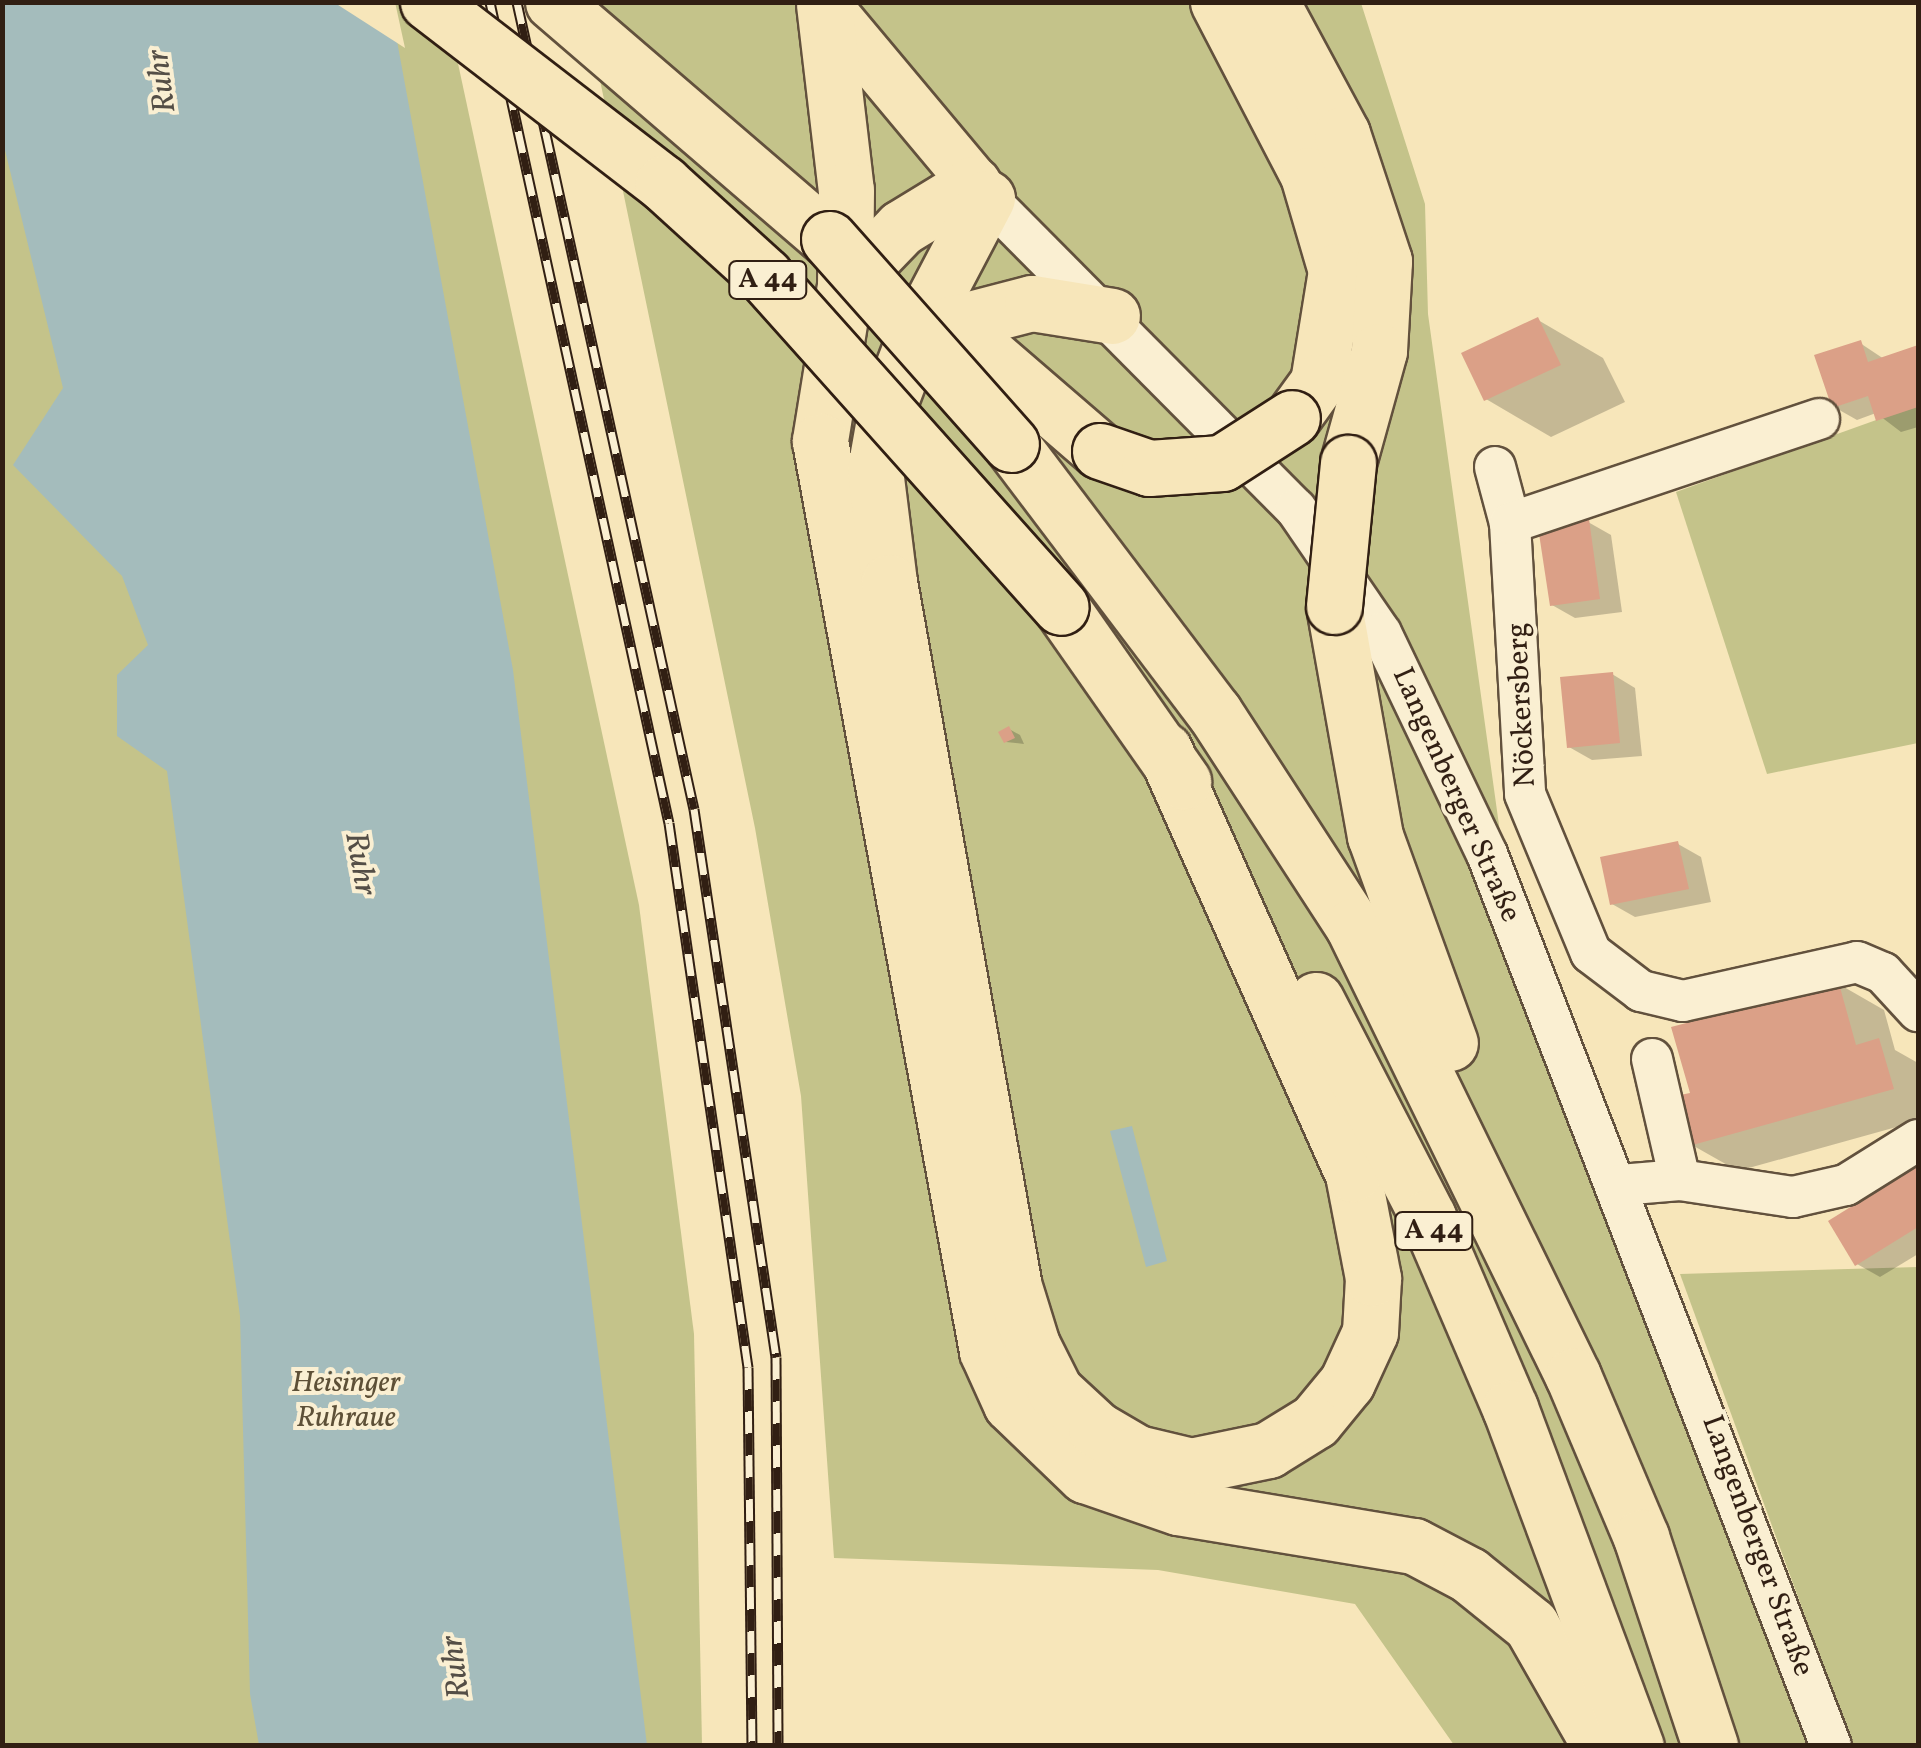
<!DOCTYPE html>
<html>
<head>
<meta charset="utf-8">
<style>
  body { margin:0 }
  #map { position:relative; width:1921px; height:1748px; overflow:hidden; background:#f7e6ba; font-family:Vollkorn,serif }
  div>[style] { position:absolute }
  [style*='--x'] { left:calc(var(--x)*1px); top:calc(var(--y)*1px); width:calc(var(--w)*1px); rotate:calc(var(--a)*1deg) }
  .green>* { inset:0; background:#c4c38a }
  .water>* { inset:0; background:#a4bcbc }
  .pier>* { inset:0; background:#f7e6ba }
  .shadow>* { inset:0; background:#0003 }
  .building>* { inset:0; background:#dba087 }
  .roads { filter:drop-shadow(2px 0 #62513d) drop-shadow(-2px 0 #62513d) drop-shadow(0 2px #62513d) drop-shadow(0 -2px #62513d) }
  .minor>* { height:40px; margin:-20px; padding:0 20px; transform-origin:20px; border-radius:20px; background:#faefd2 }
  .major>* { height:50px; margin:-25px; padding:0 25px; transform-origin:25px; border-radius:25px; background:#f7e6ba }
  .highway>* { height:55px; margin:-27.5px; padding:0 27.5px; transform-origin:27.5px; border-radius:27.5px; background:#f7e6ba }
  .rail>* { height:11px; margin-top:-5.5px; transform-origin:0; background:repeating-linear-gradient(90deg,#faefd2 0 22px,#311f13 0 44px); box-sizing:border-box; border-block:2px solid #311f13 }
  .bridges { filter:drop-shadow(2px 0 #311f13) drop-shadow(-2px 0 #311f13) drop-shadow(0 2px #311f13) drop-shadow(0 -2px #311f13) }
  .highway-bridge>* { height:55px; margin:-27.5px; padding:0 27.5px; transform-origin:27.5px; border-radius:27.5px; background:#f7e6ba }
  span { translate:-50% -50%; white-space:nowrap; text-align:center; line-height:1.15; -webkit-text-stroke:8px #faefd2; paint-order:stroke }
  .shield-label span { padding:2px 8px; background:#faefd2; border:2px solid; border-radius:8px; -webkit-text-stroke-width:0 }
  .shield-label { font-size:28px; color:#311f13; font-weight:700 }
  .street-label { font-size:30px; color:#311f13 }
  .park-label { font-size:30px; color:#5d5037; font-style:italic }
  .water-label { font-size:32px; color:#544e46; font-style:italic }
  .frame { position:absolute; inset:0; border:5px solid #311f13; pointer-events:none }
</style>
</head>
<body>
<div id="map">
  <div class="green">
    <div style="clip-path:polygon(2px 3px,445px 3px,639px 905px,694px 1334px,702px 1745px,3px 1745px)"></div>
    <div style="clip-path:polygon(584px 3px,1361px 3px,1425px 204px,1428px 314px,1519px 969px,1810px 1745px,1454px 1745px,1355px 1604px,1158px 1570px,834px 1558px,801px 1096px,755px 828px)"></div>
    <div style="clip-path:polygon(1918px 405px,1918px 743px,1767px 774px,1676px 492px)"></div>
    <div style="clip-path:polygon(1918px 1267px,1918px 1745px,1852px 1745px,1680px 1274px)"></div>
  </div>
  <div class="water">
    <div style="clip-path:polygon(2px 3px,390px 3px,513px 670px,647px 1745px,259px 1745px,250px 1694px,240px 1316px,167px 771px,117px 736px,117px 675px,148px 645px,122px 576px,13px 465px,63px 388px,3px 142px)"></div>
    <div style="clip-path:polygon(1132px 1126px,1167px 1261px,1146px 1267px,1110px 1131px)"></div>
  </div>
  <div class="pier">
    <div style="clip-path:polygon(395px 2px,405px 48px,335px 3px,335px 2px)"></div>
  </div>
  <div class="shadow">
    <div style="clip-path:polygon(1538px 320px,1603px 358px,1625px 402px,1551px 437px,1486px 399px)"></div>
    <div style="clip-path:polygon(1860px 343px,1884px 359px,1918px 348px,1918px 427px,1901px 432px,1876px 413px,1857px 420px,1834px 407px)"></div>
    <div style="clip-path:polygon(1588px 522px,1611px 535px,1622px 612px,1575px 618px,1552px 605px)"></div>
    <div style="clip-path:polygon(1612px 674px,1635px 688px,1642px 756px,1592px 760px,1569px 747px)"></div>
    <div style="clip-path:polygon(1009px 729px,1020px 735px,1024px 744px,1006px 742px)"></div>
    <div style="clip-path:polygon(1678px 844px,1701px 857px,1711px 902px,1635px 917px,1612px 904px)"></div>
    <div style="clip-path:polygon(1837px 983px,1884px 1010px,1895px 1050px,1918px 1063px,1918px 1121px,1738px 1171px,1692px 1145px,1693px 1095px)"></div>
    <div style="clip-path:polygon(1918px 1168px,1918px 1254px,1880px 1277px,1857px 1264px,1831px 1222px)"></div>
  </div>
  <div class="building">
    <div style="clip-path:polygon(1538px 317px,1561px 365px,1484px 401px,1461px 353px)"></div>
    <div style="clip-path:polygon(1861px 340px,1868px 362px,1918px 345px,1918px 407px,1876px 421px,1868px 396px,1832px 408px,1814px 355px)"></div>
    <div style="clip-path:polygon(1589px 519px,1600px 599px,1550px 606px,1538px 527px)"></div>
    <div style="clip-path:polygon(1613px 672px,1620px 743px,1567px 748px,1560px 677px)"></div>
    <div style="clip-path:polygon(1009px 726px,1015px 738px,1004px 743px,998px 732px)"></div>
    <div style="clip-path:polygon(1678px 841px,1689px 889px,1610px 905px,1600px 857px)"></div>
    <div style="clip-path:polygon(1838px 980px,1856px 1045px,1879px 1038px,1894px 1089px,1689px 1146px,1680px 1095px,1690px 1093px,1671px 1027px,1694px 1021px,1692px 1013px)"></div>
    <div style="clip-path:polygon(1918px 1165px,1918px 1227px,1855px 1266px,1828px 1221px)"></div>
  </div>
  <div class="roads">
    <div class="minor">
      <div style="--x:987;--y:198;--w:438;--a:45.2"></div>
      <div style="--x:1296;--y:509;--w:150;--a:55.6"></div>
      <div style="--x:1381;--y:633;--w:245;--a:64.4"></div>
      <div style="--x:1487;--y:854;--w:956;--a:68.91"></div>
      <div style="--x:1495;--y:467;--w:58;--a:75"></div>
      <div style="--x:1510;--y:523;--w:271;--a:86.8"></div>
      <div style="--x:1525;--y:794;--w:172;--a:67.5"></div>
      <div style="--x:1591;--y:953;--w:63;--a:37.2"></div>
      <div style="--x:1641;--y:991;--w:43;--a:13.4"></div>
      <div style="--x:1683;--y:1001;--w:178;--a:-12.6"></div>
      <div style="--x:1857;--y:962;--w:28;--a:23"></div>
      <div style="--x:1883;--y:973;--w:52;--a:47.4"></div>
      <div style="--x:1510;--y:523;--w:326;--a:-18.6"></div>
      <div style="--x:1652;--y:1059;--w:124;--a:77"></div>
      <div style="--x:1620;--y:1185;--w:60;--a:-4.8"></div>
      <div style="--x:1680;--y:1180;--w:114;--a:8.6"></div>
      <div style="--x:1793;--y:1197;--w:54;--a:-12.8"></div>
      <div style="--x:1846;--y:1185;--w:85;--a:-32"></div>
    </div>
    <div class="major">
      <div style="--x:823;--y:2;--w:256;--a:50.1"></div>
    </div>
    <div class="highway">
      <div style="--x:553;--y:2;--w:364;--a:40.7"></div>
      <div style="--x:1218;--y:2;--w:195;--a:62.5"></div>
      <div style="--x:1308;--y:175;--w:100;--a:73.7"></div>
      <div style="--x:1336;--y:271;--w:112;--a:99.2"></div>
      <div style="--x:1318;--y:382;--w:44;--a:125.8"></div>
      <div style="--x:1271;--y:2;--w:150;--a:61.7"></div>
      <div style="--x:1342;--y:134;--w:134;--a:71.7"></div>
      <div style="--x:1384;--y:261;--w:90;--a:93.2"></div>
      <div style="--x:1379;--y:351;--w:116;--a:105.5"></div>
      <div style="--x:824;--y:4;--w:187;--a:83.3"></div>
      <div style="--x:846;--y:190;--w:89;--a:90.6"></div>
      <div style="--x:973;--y:184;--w:84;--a:148.6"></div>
      <div style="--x:901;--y:228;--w:81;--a:134"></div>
      <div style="--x:845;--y:286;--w:157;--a:99.2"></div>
      <div style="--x:820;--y:441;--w:925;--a:79.6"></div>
      <div style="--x:987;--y:1351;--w:58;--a:65.6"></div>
      <div style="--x:1011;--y:1404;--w:103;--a:43.8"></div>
      <div style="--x:1085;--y:1475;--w:98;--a:19"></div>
      <div style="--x:1178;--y:1507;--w:239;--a:9.4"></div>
      <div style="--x:1414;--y:1546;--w:62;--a:27.8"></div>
      <div style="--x:1469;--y:1575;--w:80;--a:38.9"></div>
      <div style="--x:1531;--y:1625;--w:139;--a:60.3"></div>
      <div style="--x:987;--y:198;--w:153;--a:117.7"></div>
      <div style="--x:916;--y:333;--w:87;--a:110.9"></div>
      <div style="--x:885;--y:414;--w:57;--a:100.1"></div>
      <div style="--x:875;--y:470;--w:113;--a:82.9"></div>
      <div style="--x:889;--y:582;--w:716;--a:79.95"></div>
      <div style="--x:1014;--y:1287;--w:61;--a:72.8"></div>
      <div style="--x:1032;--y:1345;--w:51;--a:63.4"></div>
      <div style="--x:1055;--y:1391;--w:56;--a:42.8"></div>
      <div style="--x:1096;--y:1429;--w:48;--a:30.3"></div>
      <div style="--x:1137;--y:1453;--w:56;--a:13.5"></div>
      <div style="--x:1191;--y:1466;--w:79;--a:-11.7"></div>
      <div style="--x:1268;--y:1450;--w:55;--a:-31.7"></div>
      <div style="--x:1315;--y:1421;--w:50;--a:-50.6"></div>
      <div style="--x:1347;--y:1382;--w:55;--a:-65.3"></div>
      <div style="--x:1370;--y:1332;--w:54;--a:-86.8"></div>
      <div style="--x:1373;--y:1278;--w:106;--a:-100.9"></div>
      <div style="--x:1353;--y:1174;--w:464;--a:-114"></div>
      <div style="--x:916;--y:333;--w:120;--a:-14.5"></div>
      <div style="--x:1032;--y:303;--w:81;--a:9.2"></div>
      <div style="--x:975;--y:343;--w:165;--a:40.8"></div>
      <div style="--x:1011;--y:444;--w:336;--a:52.9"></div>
      <div style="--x:1214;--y:712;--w:255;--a:57"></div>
      <div style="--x:1353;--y:926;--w:501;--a:63.95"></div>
      <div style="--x:1573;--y:1376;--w:175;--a:67.1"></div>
      <div style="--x:1641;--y:1537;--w:220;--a:71.7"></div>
      <div style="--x:1334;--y:606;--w:234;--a:79.9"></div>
      <div style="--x:1375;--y:836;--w:220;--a:70.1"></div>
      <div style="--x:1061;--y:607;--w:213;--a:55"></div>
      <div style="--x:1316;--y:1000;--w:244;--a:62.7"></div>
      <div style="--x:1428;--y:1217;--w:208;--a:66.8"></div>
      <div style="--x:1510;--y:1408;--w:361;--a:69.6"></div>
    </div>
  </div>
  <div class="rail">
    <div style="--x:490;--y:2;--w:840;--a:77.7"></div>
    <div style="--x:669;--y:823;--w:550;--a:81.74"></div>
    <div style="--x:748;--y:1367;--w:379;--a:89.4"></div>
    <div style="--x:517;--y:2;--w:826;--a:77.63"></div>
    <div style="--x:694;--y:809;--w:554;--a:81.49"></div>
    <div style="--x:776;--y:1357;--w:389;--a:89.7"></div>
  </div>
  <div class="bridges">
    <div class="highway-bridge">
      <div style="--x:428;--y:2;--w:297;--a:37.6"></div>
      <div style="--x:663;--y:183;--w:137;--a:42.3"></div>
      <div style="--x:764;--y:275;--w:445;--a:48.2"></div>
      <div style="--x:829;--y:239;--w:274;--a:48.4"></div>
      <div style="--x:1100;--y:451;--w:52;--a:19.1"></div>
      <div style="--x:1149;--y:468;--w:73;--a:-3.9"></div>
      <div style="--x:1222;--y:463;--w:83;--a:-32.7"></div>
      <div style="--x:1334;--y:606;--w:144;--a:-84.4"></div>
    </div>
  </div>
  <div class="shield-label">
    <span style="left:768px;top:280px">A 44</span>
    <span style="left:1434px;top:1231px">A 44</span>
  </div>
  <div class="street-label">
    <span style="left:1522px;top:705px;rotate:-93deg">Nöckersberg</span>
    <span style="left:1456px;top:795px;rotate:66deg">Langenberger Straße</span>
    <span style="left:1757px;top:1546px;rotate:70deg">Langenberger Straße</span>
  </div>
  <div class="park-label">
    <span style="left:346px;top:1400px">Heisinger<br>Ruhraue</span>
  </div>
  <div class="water-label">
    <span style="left:163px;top:81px;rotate:-97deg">Ruhr</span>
    <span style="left:359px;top:864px;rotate:80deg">Ruhr</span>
    <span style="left:457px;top:1667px;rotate:-97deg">Ruhr</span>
  </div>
  <div class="frame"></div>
</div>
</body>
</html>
